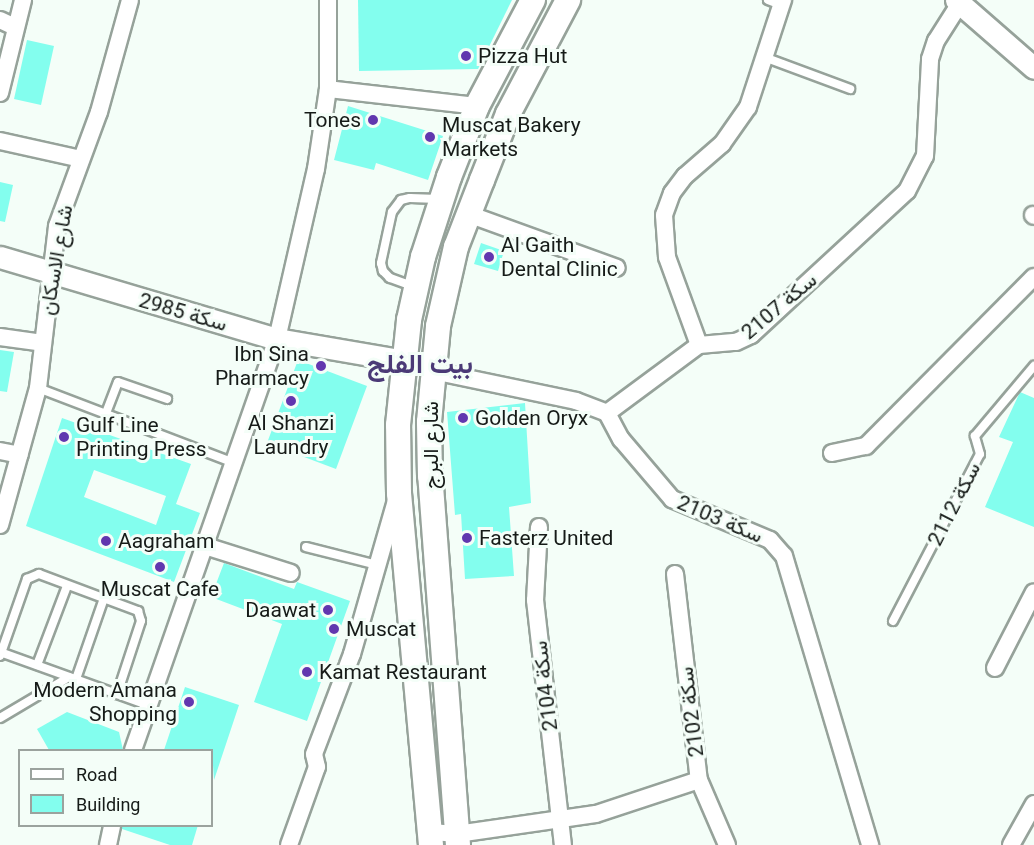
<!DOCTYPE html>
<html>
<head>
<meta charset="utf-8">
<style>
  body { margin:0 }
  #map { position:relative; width:1034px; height:845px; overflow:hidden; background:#f4fef8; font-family:Roboto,Vazirmatn,sans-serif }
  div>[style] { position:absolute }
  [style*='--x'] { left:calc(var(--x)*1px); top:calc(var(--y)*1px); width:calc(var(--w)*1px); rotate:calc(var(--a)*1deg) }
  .building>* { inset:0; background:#83feee }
  .roads { filter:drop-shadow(2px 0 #96a29a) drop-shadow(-2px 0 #96a29a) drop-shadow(0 2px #96a29a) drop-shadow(0 -2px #96a29a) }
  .service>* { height:8px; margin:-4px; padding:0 4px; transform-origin:4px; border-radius:4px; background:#fff }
  .minor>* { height:16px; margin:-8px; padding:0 8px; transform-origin:8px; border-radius:8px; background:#fff }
  .tertiary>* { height:21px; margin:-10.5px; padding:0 10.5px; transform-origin:10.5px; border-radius:10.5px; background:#fff }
  .secondary>* { height:24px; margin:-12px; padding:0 12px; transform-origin:12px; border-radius:12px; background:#fff }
  .dots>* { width:16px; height:16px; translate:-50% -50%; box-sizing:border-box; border:3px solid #f4fef8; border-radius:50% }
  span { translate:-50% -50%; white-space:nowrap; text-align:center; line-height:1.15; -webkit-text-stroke:6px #f4fef8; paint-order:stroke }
  .poi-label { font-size:21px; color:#161b18 }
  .left { translate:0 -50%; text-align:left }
  .right { translate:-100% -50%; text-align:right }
  .street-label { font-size:21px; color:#161b18 }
  .district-label { font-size:27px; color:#4b3a77; font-weight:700 }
  .legend { position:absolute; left:18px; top:749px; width:195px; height:78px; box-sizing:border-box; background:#f4fef8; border:2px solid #9ba39e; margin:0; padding:8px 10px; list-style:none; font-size:18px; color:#161b18 }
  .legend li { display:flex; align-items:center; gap:12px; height:30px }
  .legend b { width:30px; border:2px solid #9ba39e }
</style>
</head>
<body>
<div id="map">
  <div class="building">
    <div style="clip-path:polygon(358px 0,512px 0,478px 69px,359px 71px)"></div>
    <div style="clip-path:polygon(27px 40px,54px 46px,41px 105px,14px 99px)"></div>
    <div style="clip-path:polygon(348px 106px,443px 136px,428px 180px,376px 163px,374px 170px,334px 160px)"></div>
    <div style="clip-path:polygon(0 182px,13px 185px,5px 222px,0 221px)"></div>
    <div style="clip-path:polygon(481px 243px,504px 251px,498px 271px,474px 264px)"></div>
    <div style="clip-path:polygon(0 350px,14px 352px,7px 392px,0 391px)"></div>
    <div style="clip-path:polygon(298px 360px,367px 386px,336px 469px,267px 443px)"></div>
    <div style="clip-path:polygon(1020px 392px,1034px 398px,1034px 527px,985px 507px,1013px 442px,999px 437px)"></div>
    <div style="clip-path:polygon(525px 403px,531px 503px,509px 507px,514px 576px,465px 579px,461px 514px,455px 515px,447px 412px)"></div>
    <div style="clip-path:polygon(evenodd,62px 418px,191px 464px,176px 504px,200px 513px,174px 582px,26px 526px,62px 418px,94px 470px,166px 496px,156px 525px,84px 497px,94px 470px)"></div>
    <div style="clip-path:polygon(224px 563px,294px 589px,297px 582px,350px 601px,307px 721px,254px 702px,282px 624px,211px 597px)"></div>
    <div style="clip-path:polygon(185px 687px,239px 705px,214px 780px,212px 750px,164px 750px)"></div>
    <div style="clip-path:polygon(67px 712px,119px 732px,123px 750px,49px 750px,37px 729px)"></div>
    <div style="clip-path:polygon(122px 825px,198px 825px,192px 845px,170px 845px,122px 829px)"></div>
  </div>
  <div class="roads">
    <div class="service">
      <div style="--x:768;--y:0;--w:14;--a:21"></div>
      <div style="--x:764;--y:57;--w:92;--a:20.4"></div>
      <div style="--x:415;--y:287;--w:27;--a:-160"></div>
      <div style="--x:390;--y:278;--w:10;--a:-135"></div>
      <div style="--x:383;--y:271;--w:8;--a:-104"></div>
      <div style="--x:381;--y:263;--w:52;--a:-77.8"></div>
      <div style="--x:392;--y:212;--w:15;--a:-53"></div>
      <div style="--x:401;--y:200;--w:9;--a:-13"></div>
      <div style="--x:410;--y:198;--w:28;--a:2"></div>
      <div style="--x:38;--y:388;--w:208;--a:20.9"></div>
      <div style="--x:106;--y:413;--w:33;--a:-69"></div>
      <div style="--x:118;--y:382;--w:52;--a:19.1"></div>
      <div style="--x:306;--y:547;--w:73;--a:14.2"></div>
      <div style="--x:893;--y:621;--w:188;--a:-62.5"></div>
      <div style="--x:980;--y:454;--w:19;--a:-106"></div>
      <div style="--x:975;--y:436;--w:92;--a:-49.9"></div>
      <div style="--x:0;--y:652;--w:156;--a:19.8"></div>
      <div style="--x:0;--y:656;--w:82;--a:-70.7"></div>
      <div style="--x:27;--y:579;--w:13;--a:-23"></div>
      <div style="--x:39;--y:574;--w:106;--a:20.5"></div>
      <div style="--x:138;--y:611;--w:10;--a:73"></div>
      <div style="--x:141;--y:621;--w:77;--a:108.2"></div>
      <div style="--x:37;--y:665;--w:85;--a:-69.2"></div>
      <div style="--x:76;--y:679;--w:86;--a:-70.9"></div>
      <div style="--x:0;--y:718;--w:80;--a:-30.7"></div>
    </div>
    <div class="minor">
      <div style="--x:0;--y:20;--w:17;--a:25"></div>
      <div style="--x:328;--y:89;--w:150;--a:6.5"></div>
      <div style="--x:0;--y:93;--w:96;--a:-76.1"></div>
      <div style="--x:0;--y:141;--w:83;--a:12.5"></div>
      <div style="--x:468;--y:214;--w:158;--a:19.9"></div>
      <div style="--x:1033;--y:215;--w:1;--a:45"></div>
      <div style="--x:0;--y:337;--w:43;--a:7.9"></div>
      <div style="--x:699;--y:345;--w:37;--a:-5"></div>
      <div style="--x:736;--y:342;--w:17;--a:-25"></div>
      <div style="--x:751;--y:335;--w:212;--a:-42.7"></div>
      <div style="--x:907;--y:191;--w:39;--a:-63"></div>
      <div style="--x:925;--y:156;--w:97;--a:-87"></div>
      <div style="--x:930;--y:59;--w:19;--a:-72"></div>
      <div style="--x:936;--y:41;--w:49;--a:-57.6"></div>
      <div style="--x:699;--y:345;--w:94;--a:-110"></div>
      <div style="--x:667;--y:257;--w:42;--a:-94.1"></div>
      <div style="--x:664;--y:215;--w:23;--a:-70"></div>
      <div style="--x:672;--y:193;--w:21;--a:-53"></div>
      <div style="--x:685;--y:176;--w:49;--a:-40.9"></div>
      <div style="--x:722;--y:144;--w:45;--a:-54.9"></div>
      <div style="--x:748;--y:107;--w:113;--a:-71.9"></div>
      <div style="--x:433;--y:371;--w:146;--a:11.8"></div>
      <div style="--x:576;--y:401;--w:33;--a:21"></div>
      <div style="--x:607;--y:413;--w:30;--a:62"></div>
      <div style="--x:621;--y:439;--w:79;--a:49.6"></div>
      <div style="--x:672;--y:499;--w:106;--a:22.7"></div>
      <div style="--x:770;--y:540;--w:21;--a:49"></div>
      <div style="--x:784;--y:556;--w:302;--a:73.4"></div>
      <div style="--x:607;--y:413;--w:114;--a:-36.5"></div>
      <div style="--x:0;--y:451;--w:20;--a:11"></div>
      <div style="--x:832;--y:453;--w:35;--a:-12"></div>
      <div style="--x:866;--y:446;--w:238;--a:-45.2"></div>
      <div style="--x:0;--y:525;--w:142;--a:-74.5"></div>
      <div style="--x:38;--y:388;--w:163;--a:-83.3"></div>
      <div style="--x:57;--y:226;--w:121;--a:-69.8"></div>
      <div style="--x:99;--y:112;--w:116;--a:-74.5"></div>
      <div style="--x:539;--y:527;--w:73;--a:93.1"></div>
      <div style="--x:535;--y:600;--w:247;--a:83.5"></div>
      <div style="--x:202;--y:545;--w:93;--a:17.5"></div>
      <div style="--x:675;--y:574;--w:207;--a:83.4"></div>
      <div style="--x:699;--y:780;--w:71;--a:66.7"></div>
      <div style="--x:995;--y:668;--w:85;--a:-62.8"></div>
      <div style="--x:133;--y:750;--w:435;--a:-70.7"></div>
      <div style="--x:277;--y:339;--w:174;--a:-77.1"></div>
      <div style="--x:316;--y:169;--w:81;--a:-81.5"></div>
      <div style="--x:328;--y:89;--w:89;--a:-90"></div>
      <div style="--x:430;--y:832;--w:27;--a:4"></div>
      <div style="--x:457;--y:834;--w:140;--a:-8.2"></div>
      <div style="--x:596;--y:814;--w:108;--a:-18.3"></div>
      <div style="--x:108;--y:845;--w:19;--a:-78"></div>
      <div style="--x:289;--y:845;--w:83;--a:-70.3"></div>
      <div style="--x:317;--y:767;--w:13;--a:-103"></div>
      <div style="--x:314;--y:754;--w:107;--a:-69.2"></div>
      <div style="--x:352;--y:654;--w:159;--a:-74"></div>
      <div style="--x:1011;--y:845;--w:47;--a:-60.7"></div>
    </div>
    <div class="tertiary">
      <div style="--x:956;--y:0;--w:103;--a:41.1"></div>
      <div style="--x:0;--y:257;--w:289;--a:16.5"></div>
      <div style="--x:277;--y:339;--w:129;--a:9.8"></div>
    </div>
    <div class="secondary">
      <div style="--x:431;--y:845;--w:353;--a:-95.2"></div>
      <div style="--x:399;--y:493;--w:68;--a:-90.8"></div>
      <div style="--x:398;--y:425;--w:106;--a:-84"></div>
      <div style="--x:409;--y:320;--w:65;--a:-77.5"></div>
      <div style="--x:423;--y:257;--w:84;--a:-72"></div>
      <div style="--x:449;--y:177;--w:76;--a:-68.5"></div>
      <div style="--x:477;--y:106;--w:120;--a:-62.2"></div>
      <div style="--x:458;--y:845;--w:370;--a:-94.3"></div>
      <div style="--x:430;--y:476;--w:54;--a:-91.1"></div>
      <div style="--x:429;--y:422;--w:96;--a:-84.6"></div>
      <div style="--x:438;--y:326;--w:81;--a:-77.2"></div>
      <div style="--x:456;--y:247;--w:72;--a:-68.8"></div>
      <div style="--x:482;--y:180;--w:71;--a:-68.5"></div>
      <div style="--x:508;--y:114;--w:129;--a:-62.2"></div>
    </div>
  </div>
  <div class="dots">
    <div style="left:466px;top:56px;background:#6137af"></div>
    <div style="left:373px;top:120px;background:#6137af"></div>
    <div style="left:430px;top:137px;background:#6137af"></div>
    <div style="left:489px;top:257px;background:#6137af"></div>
    <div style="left:321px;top:366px;background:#6137af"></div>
    <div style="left:291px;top:401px;background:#6137af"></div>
    <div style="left:463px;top:418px;background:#6137af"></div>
    <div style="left:64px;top:437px;background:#6137af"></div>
    <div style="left:467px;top:538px;background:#6137af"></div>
    <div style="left:106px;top:541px;background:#6137af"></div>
    <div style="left:160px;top:567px;background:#6137af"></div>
    <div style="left:328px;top:610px;background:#6137af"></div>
    <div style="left:334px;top:629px;background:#6137af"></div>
    <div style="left:307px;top:672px;background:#6137af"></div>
    <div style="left:189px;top:702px;background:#6137af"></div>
  </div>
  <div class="poi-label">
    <span class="left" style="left:478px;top:56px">Pizza Hut</span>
    <span class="right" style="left:361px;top:120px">Tones</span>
    <span class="left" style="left:442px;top:137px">Muscat Bakery<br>Markets</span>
    <span class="left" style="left:501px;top:257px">Al Gaith<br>Dental Clinic</span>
    <span class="right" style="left:309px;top:366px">Ibn Sina<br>Pharmacy</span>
    <span class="left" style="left:475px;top:418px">Golden Oryx</span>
    <span style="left:291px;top:435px">Al Shanzi<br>Laundry</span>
    <span class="left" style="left:76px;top:437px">Gulf Line<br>Printing Press</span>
    <span class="left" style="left:479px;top:538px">Fasterz United</span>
    <span class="left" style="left:118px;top:541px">Aagraham</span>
    <span style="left:160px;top:589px">Muscat Cafe</span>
    <span class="right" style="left:316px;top:610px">Daawat</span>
    <span class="left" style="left:346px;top:629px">Muscat</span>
    <span class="left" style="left:319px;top:672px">Kamat Restaurant</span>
    <span class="right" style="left:177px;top:702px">Modern Amana<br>Shopping</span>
  </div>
  <div class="street-label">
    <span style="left:56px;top:260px;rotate:-80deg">شارع الاسكان</span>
    <span style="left:779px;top:306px;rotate:-40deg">سكة 2107</span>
    <span style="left:183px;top:312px;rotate:16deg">سكة 2985</span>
    <span style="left:431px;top:445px;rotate:-90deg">شارع البرج</span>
    <span style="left:954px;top:504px;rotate:-63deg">سكة 2112</span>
    <span style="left:720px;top:519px;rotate:23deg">سكة 2103</span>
    <span style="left:545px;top:686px;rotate:-97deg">سكة 2104</span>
    <span style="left:691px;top:712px;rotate:-97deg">سكة 2102</span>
  </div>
  <div class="district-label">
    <span style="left:420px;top:365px">بيت الفلج</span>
  </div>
  <ul class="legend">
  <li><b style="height:8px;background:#fff"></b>Road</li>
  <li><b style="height:16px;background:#83feee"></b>Building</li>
  </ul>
</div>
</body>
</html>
